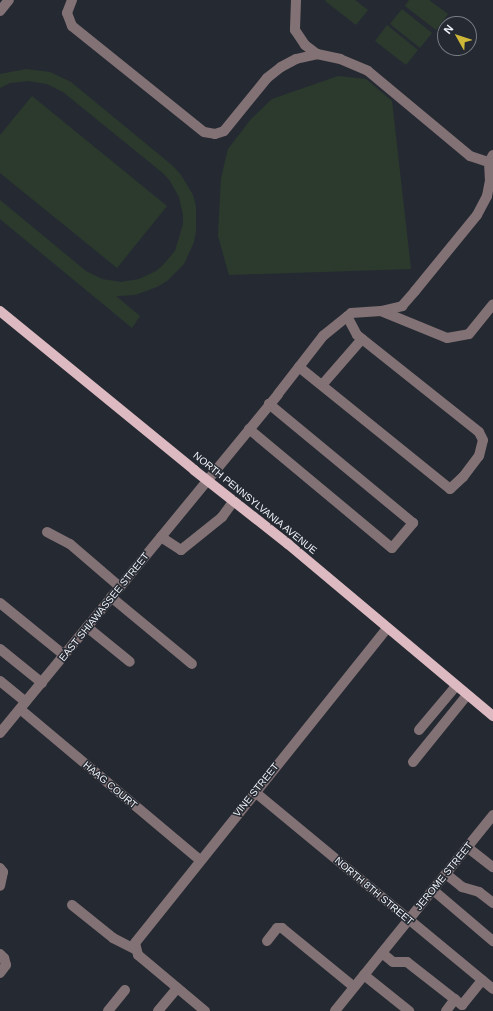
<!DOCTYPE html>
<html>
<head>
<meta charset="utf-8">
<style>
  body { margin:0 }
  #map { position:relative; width:493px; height:1011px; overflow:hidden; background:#252a32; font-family:Helvetica,sans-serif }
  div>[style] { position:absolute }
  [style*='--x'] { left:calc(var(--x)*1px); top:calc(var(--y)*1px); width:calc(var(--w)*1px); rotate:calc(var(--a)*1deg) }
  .green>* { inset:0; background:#2b3a2d }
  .minor>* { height:10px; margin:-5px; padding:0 5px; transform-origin:5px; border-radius:5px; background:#837275 }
  .major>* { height:10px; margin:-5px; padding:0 5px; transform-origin:5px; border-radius:5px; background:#ddbac1 }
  span { translate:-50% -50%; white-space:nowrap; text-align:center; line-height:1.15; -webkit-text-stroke:3px #252a32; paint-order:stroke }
  .street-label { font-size:10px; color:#f1f4fa }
  .north { position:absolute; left:437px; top:16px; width:40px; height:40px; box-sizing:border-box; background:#252a32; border:1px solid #777b82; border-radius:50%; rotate:309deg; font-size:11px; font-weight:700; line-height:16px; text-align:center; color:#f1f4fa }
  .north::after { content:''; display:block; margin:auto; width:14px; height:18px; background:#cfb837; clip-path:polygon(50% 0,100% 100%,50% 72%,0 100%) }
</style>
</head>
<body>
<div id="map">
  <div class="green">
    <div style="clip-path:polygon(326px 0,355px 0,368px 10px,356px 25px,325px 1px)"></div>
    <div style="clip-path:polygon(409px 0,429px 0,448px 14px,436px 30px,405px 6px)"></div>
    <div style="clip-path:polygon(402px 9px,432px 33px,420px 48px,390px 24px)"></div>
    <div style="clip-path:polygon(387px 25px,418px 50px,406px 65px,375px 41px)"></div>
    <div style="clip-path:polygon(26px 69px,50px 72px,71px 82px,173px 166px,181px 175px,193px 195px,196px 207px,196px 231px,194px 242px,184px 264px,167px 281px,157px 287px,135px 295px,116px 296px,140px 316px,132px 328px,0 219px,0 200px,86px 271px,102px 279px,121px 282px,139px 279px,156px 271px,163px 265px,175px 251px,183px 224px,183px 215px,179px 197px,170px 181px,164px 174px,63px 92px,47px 84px,28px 81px,10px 83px,0 88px,0 74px)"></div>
    <div style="clip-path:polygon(338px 76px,366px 79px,392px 101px,411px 269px,229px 275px,218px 236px,221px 178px,228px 149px,251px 119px,272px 99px)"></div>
    <div style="clip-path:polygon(32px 96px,167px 206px,117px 268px,0 173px,0 135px)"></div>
  </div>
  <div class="minor">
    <div style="--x:72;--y:0;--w:14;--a:111"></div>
    <div style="--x:67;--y:13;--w:14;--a:69"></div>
    <div style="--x:72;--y:26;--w:169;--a:38.8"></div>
    <div style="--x:204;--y:132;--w:11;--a:10"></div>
    <div style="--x:215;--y:134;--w:9;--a:-18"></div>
    <div style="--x:224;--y:131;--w:68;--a:-50.9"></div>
    <div style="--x:267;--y:78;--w:18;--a:-38"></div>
    <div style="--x:281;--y:67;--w:17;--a:-28"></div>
    <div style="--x:296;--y:59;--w:22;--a:-13"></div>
    <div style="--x:317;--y:54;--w:24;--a:12"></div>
    <div style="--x:340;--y:59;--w:30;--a:23"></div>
    <div style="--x:368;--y:71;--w:133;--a:39.8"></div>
    <div style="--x:470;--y:156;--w:20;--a:18"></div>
    <div style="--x:296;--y:0;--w:30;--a:92"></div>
    <div style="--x:295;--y:30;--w:18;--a:56"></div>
    <div style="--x:305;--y:45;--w:15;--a:37"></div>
    <div style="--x:0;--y:11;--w:14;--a:-51"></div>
    <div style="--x:493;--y:155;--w:8;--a:120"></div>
    <div style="--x:489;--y:162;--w:18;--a:87"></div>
    <div style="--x:490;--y:180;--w:4;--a:45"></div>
    <div style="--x:381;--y:311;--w:22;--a:-13"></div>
    <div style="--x:402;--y:306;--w:20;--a:-49"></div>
    <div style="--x:415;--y:291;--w:98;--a:-50.8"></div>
    <div style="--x:477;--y:215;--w:21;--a:-62"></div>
    <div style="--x:487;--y:196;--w:16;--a:-79"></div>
    <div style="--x:299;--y:367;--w:194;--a:38.9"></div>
    <div style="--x:450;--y:489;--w:18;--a:-43"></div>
    <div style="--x:463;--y:477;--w:26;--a:-53"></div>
    <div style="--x:479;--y:456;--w:16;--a:-76"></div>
    <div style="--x:483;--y:440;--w:9;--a:-117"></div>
    <div style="--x:479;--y:432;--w:156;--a:-141.5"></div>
    <div style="--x:357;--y:335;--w:21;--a:-118"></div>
    <div style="--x:322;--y:385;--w:61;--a:-49"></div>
    <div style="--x:249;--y:429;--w:186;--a:39.8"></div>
    <div style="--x:392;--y:548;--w:33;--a:-50"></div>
    <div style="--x:413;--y:523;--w:187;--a:-140.4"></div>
    <div style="--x:47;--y:532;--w:26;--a:28"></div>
    <div style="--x:70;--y:544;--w:66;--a:40.7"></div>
    <div style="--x:161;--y:537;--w:24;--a:33"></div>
    <div style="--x:181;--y:550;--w:53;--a:-38.8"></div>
    <div style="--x:222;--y:517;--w:19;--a:-54"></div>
    <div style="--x:111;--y:597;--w:105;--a:39.6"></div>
    <div style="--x:0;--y:603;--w:82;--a:39.1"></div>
    <div style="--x:87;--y:627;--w:55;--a:39.1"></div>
    <div style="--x:0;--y:649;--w:54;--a:39"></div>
    <div style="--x:0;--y:681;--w:33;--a:39"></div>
    <div style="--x:20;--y:709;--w:235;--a:40"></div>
    <div style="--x:419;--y:730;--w:57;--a:-49.9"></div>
    <div style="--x:0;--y:733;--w:438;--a:-50.6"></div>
    <div style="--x:278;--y:394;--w:73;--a:-52.2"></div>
    <div style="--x:323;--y:336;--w:36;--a:-39"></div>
    <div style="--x:351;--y:313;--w:30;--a:-4"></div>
    <div style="--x:381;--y:311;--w:71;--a:22.2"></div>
    <div style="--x:447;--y:338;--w:22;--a:-10"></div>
    <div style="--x:469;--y:334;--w:38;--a:-51"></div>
    <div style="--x:413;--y:762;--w:86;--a:-51.1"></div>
    <div style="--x:255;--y:792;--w:309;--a:39.6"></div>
    <div style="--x:467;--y:847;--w:33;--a:38"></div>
    <div style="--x:0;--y:868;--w:5;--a:53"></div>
    <div style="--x:3;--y:872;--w:14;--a:102"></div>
    <div style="--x:446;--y:874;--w:21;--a:39"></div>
    <div style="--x:462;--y:887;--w:18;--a:16"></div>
    <div style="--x:479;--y:892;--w:18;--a:38"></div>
    <div style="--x:433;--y:890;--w:79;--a:40.4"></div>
    <div style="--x:72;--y:905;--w:53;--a:38.8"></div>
    <div style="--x:113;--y:938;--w:25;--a:27"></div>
    <div style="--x:267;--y:941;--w:16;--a:-52"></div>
    <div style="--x:277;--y:928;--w:5;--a:0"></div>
    <div style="--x:282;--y:928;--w:93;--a:39.3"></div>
    <div style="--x:382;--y:953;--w:14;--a:39"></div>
    <div style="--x:393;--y:962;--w:14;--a:0"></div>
    <div style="--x:407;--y:962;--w:70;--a:38"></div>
    <div style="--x:462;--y:1005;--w:32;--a:-51"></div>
    <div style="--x:0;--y:954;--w:6;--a:45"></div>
    <div style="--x:4;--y:958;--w:7;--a:74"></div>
    <div style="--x:6;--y:965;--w:10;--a:127"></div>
    <div style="--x:364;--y:975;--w:58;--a:38.7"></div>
    <div style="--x:108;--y:1011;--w:27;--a:-51"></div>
    <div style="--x:158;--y:1011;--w:30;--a:-50"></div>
    <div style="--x:205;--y:1011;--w:87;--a:-140.1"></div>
    <div style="--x:138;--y:955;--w:12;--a:-104"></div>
    <div style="--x:135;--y:943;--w:403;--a:-51.3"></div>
    <div style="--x:335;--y:1011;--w:252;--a:-51.1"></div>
    <div style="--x:446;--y:1011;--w:15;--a:-53"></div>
  </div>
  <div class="major">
    <div style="--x:0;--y:311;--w:251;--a:39.3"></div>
    <div style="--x:194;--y:470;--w:120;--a:38.2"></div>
    <div style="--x:288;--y:544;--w:268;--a:40"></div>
  </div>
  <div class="street-label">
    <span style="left:255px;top:503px;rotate:39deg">NORTH PENNSYLVANIA AVENUE</span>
    <span style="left:104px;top:607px;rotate:-51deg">EAST SHIAWASSEE STREET</span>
    <span style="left:110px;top:785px;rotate:40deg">HAAG COURT</span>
    <span style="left:256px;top:790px;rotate:-51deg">VINE STREET</span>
    <span style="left:444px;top:876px;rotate:-51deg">JEROME STREET</span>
    <span style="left:374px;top:891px;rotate:40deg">NORTH 8TH STREET</span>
  </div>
  <div class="north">N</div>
</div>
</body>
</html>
